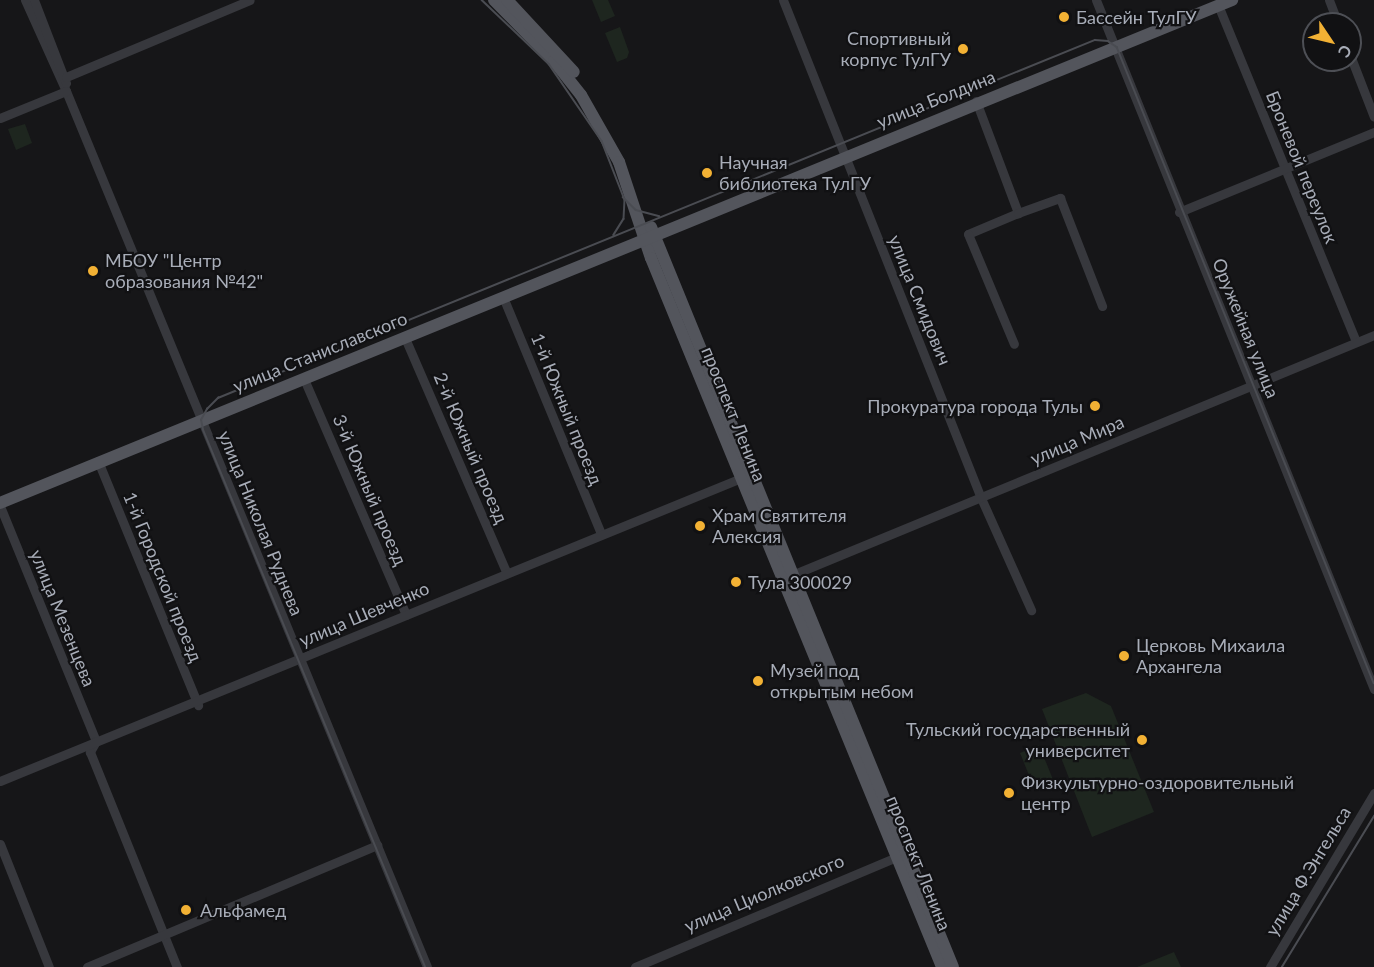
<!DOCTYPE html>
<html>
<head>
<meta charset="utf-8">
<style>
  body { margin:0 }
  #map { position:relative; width:1374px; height:967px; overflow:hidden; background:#161618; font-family:Lato,sans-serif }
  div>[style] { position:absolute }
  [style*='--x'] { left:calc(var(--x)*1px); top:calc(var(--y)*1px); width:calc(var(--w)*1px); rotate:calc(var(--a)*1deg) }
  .green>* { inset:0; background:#1e261f }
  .minor>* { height:9px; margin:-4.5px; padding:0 4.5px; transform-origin:4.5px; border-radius:4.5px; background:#37383d }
  .major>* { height:12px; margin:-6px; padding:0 6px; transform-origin:6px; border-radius:6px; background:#53555c }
  .tram>* { height:1.5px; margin:-0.75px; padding:0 0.75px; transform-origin:0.75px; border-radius:0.75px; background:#4a4c52 }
  .dots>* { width:16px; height:16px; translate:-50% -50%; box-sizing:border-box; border:3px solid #111113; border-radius:50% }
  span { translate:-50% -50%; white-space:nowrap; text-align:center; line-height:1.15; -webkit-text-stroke:4.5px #111113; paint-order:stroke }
  .poi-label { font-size:18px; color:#a8adb8 }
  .left { translate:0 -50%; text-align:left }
  .right { translate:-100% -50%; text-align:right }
  .street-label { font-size:18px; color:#a8adb8 }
  .north { position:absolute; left:1302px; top:12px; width:60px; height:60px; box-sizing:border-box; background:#111113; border:2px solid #4d4f55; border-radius:50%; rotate:125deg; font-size:16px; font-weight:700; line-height:24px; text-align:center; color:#a8adb8 }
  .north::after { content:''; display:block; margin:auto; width:21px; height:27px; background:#f2b134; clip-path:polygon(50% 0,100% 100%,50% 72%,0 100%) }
</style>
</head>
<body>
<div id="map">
  <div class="green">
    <div style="clip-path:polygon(592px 0,608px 0,615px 16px,601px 22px)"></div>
    <div style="clip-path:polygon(620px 27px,629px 52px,627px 58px,617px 62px,605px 33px)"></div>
    <div style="clip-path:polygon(25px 124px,32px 143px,16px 150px,8px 129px)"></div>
    <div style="clip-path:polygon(1086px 693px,1111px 706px,1154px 812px,1092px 837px,1042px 709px)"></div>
    <div style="clip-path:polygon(1039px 745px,1054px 782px,1035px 790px,1020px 753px)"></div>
    <div style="clip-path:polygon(1174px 952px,1181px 967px,1137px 967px)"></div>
  </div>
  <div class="minor">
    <div style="--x:25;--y:0;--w:100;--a:65.7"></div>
    <div style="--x:66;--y:91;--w:947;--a:67.6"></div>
    <div style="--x:34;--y:0;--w:89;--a:68.9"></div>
    <div style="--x:783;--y:0;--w:536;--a:68.32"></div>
    <div style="--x:981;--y:498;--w:123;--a:65.9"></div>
    <div style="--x:1096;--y:0;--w:743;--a:68.03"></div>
    <div style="--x:1329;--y:0;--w:26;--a:69"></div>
    <div style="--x:1218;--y:5;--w:363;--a:67.7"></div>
    <div style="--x:1350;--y:55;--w:66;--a:68.8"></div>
    <div style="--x:66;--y:77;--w:199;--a:-22.7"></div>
    <div style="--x:976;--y:101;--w:120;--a:69.4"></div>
    <div style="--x:1018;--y:213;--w:54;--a:157.2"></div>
    <div style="--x:968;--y:234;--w:119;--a:67.3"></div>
    <div style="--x:0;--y:118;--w:71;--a:-22.2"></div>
    <div style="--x:1179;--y:212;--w:211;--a:-22.3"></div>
    <div style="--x:1018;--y:213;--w:45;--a:-19.7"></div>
    <div style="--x:1060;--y:198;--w:116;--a:68.7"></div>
    <div style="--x:503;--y:297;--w:256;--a:67.5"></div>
    <div style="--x:405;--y:338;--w:254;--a:66.6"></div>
    <div style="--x:304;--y:379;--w:257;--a:66.6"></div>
    <div style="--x:98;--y:461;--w:264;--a:67.7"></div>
    <div style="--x:0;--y:506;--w:254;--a:67.8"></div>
    <div style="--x:96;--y:741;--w:13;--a:119"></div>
    <div style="--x:90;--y:752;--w:232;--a:68"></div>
    <div style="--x:792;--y:575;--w:630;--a:-22.41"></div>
    <div style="--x:0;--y:781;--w:801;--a:-22.24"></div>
    <div style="--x:0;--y:844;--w:132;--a:68.3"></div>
    <div style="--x:87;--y:967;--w:315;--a:-22.8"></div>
    <div style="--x:635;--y:967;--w:284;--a:-22.8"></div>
    <div style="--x:1270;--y:967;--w:203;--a:-59.1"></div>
  </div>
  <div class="major">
    <div style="--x:494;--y:0;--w:86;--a:45.5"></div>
    <div style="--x:554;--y:61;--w:43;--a:51.5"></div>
    <div style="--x:581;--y:95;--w:77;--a:60.4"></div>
    <div style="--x:619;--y:162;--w:101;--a:71.6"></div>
    <div style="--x:651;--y:258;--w:766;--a:67.68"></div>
    <div style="--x:507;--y:0;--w:98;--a:47.1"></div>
    <div style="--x:651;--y:227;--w:799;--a:67.8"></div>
    <div style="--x:0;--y:503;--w:1331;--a:-22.21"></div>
  </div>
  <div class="tram">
    <div style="--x:482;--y:0;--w:93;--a:43.7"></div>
    <div style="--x:549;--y:64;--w:93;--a:55.5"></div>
    <div style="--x:602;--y:141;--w:63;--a:68.7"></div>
    <div style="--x:625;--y:200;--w:19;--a:93"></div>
    <div style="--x:624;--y:219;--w:19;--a:122"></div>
    <div style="--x:623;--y:197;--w:18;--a:45"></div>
    <div style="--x:636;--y:210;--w:24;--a:15"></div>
    <div style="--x:425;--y:967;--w:581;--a:-112.46"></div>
    <div style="--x:203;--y:430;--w:10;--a:-101"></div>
    <div style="--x:201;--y:420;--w:13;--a:-61"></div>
    <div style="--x:207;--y:409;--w:16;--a:-45"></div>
    <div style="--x:218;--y:398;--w:947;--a:-22.21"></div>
    <div style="--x:1095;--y:40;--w:13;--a:4"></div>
    <div style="--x:1108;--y:41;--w:11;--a:34"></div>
    <div style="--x:1117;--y:47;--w:686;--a:68"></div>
    <div style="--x:1282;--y:967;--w:177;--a:-58.6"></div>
  </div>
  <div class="dots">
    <div style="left:1064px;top:17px;background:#f2b134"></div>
    <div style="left:963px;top:49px;background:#f2b134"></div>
    <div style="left:707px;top:173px;background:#f2b134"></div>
    <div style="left:93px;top:271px;background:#f2b134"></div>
    <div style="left:1095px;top:406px;background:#f2b134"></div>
    <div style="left:700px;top:526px;background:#f2b134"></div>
    <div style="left:736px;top:582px;background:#f2b134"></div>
    <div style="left:1124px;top:656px;background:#f2b134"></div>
    <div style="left:758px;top:681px;background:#f2b134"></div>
    <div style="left:1142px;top:740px;background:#f2b134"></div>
    <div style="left:1009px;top:793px;background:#f2b134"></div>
    <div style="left:186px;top:910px;background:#f2b134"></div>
  </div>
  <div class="poi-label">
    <span class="left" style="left:1076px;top:17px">Бассейн ТулГУ</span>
    <span class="right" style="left:951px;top:49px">Спортивный<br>корпус ТулГУ</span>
    <span class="left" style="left:719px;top:173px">Научная<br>библиотека ТулГУ</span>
    <span class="left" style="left:105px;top:271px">МБОУ "Центр<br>образования №42"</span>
    <span class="right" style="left:1083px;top:406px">Прокуратура города Тулы</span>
    <span class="left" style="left:712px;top:526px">Храм Святителя<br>Алексия</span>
    <span class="left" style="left:748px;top:582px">Тула 300029</span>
    <span class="left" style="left:1136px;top:656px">Церковь Михаила<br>Архангела</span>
    <span class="left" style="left:770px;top:681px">Музей под<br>открытым небом</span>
    <span class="right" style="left:1130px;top:740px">Тульский государственный<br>университет</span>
    <span class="left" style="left:1021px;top:793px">Физкультурно-оздоровительный<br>центр</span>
    <span class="left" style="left:200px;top:910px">Альфамед</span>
  </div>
  <div class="street-label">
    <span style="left:936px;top:99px;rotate:-22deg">улица Болдина</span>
    <span style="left:1302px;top:167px;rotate:68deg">Броневой переулок</span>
    <span style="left:920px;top:300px;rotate:68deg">улица Смидович</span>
    <span style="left:1246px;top:328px;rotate:68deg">Оружейная улица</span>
    <span style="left:320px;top:352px;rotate:-22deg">улица Станиславского</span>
    <span style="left:567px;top:409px;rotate:68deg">1-й Южный проезд</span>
    <span style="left:734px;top:414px;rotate:68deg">проспект Ленина</span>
    <span style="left:1077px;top:440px;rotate:-23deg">улица Мира</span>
    <span style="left:471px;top:448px;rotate:67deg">2-й Южный проезд</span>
    <span style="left:370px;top:490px;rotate:67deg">3-й Южный проезд</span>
    <span style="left:261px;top:523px;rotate:68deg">улица Николая Руднева</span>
    <span style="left:163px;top:577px;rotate:68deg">1-й Городской проезд</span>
    <span style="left:364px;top:614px;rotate:-23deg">улица Шевченко</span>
    <span style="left:63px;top:618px;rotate:68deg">улица Мезенцева</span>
    <span style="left:919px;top:863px;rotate:68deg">проспект Ленина</span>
    <span style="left:1308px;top:871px;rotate:-59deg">улица Ф.Энгельса</span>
    <span style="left:764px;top:893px;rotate:-23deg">улица Циолковского</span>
  </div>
  <div class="north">С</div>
</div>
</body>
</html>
